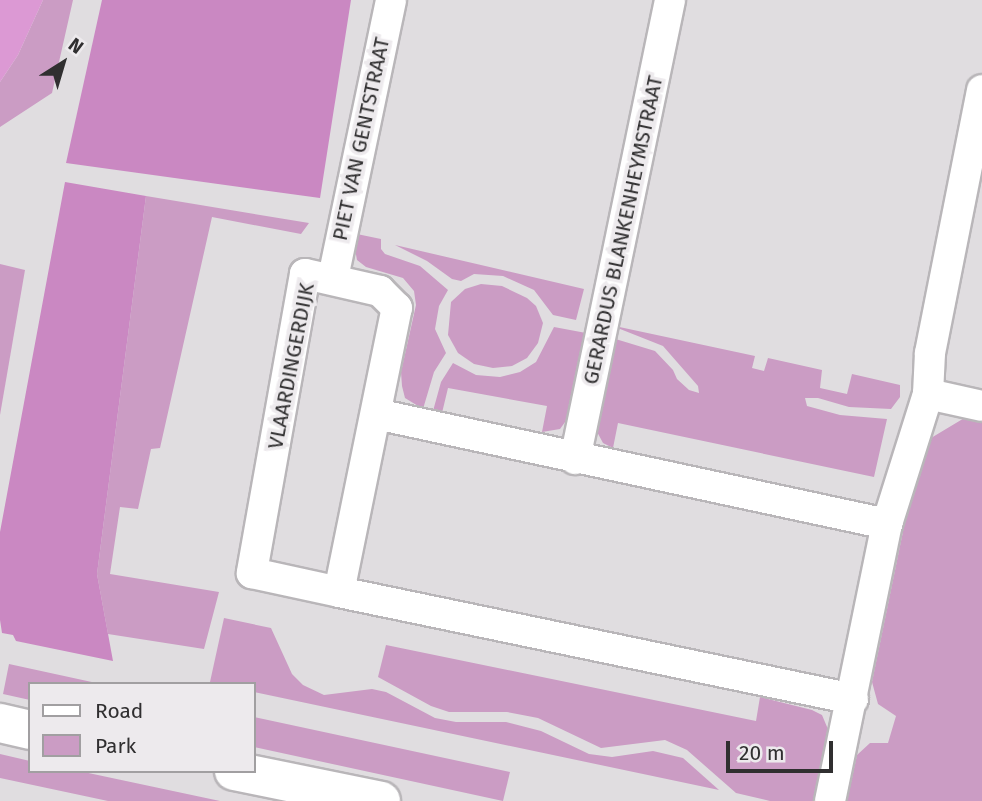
<!DOCTYPE html>
<html>
<head>
<meta charset="utf-8">
<style>
  body { margin:0 }
  #map { position:relative; width:982px; height:801px; overflow:hidden; background:#e0dde0; font-family:"Fira Sans",sans-serif }
  div>[style] { position:absolute }
  [style*='--x'] { left:calc(var(--x)*1px); top:calc(var(--y)*1px); width:calc(var(--w)*1px); rotate:calc(var(--a)*1deg) }
  .green>* { inset:0; background:#cb9cc4 }
  .forest>* { inset:0; background:#ca88c2 }
  .water>* { inset:0; background:#dc99d4 }
  .roads { filter:drop-shadow(2px 0 #b9b6b9) drop-shadow(-2px 0 #b9b6b9) drop-shadow(0 2px #b9b6b9) drop-shadow(0 -2px #b9b6b9) }
  .minor>* { height:30px; margin:-15px; padding:0 15px; transform-origin:15px; border-radius:15px; background:#fff }
  .secondary>* { height:38px; margin:-19px; padding:0 19px; transform-origin:19px; border-radius:19px; background:#fff }
  span { translate:-50% -50%; white-space:nowrap; text-align:center; line-height:1.15; -webkit-text-stroke:7px #edeaed; paint-order:stroke }
  .street-label { font-size:21px; color:#302f30 }
  .legend { position:absolute; left:28px; top:682px; width:228px; height:91px; box-sizing:border-box; background:#edeaed; border:2px solid #a19fa1; margin:0; padding:9px 12px; list-style:none; font-size:21px; color:#302f30 }
  .legend li { display:flex; align-items:center; gap:14px; height:35px }
  .legend b { width:35px; border:2px solid #a19fa1 }
  .north { position:absolute; left:28px; top:28px; width:70px; height:70px; -webkit-text-stroke:5px #edeaed; paint-order:stroke; rotate:37deg; font-size:19px; font-weight:700; line-height:28px; text-align:center; color:#302f30 }
  .north::after { content:''; display:block; margin:auto; width:24px; height:32px; background:#302f30; clip-path:polygon(50% 0,100% 100%,50% 72%,0 100%) }
  .scale { position:absolute; left:726px; top:741px; width:107px; height:32px; box-sizing:border-box; border:4px solid #302f30; border-top:0; padding-left:9px; font-size:21px; line-height:24px; white-space:nowrap; color:#302f30; -webkit-text-stroke:5px #edeaed; paint-order:stroke }
</style>
</head>
<body>
<div id="map">
  <div class="green">
    <div style="clip-path:polygon(43px 0,73px 0,52px 93px,0 127px,0 82px,18px 55px)"></div>
    <div style="clip-path:polygon(146px 196px,309px 223px,301px 234px,212px 217px,160px 448px,151px 449px,138px 509px,120px 507px,110px 574px,219px 592px,204px 649px,108px 634px,97px 574px)"></div>
    <div style="clip-path:polygon(352px 233px,381px 239px,381px 249px,385px 254px,420px 266px,448px 290px,439px 306px,435px 329px,446px 353px,434px 372px,423px 409px,405px 398px,402px 386px,401px 372px,416px 305px,414px 291px,403px 278px,366px 267px,357px 260px)"></div>
    <div style="clip-path:polygon(395px 245px,584px 289px,576px 320px,553px 315px,534px 290px,503px 276px,474px 274px,461px 281px,452px 279px,427px 261px)"></div>
    <div style="clip-path:polygon(0 264px,25px 270px,0 415px)"></div>
    <div style="clip-path:polygon(481px 284px,502px 286px,527px 298px,536px 306px,543px 323px,538px 343px,527px 358px,512px 366px,493px 368px,474px 364px,458px 353px,448px 335px,451px 302px,465px 289px)"></div>
    <div style="clip-path:polygon(610px 325px,755px 356px,752px 368px,764px 371px,768px 358px,822px 370px,820px 388px,847px 394px,852px 374px,900px 385px,900px 397px,891px 409px,849px 407px,818px 398px,805px 398px,807px 406px,840px 415px,887px 419px,874px 477px,618px 423px,613px 448px,603px 443px,595px 428px,609px 337px,655px 351px,673px 370px,677px 379px,689px 390px,699px 393px,698px 386px,663px 346px)"></div>
    <div style="clip-path:polygon(554px 327px,586px 333px,568px 418px,560px 429px,542px 432px,547px 406px,448px 388px,442px 413px,433px 411px,441px 382px,453px 363px,476px 375px,500px 377px,520px 372px,536px 362px)"></div>
    <div style="clip-path:polygon(966px 417px,982px 420px,982px 801px,847px 801px,857px 755px,870px 743px,888px 743px,896px 716px,878px 704px,872px 682px,921px 444px)"></div>
    <div style="clip-path:polygon(224px 618px,271px 628px,292px 674px,303px 685px,324px 695px,372px 689px,386px 692px,435px 718px,456px 722px,506px 722px,541px 731px,589px 754px,612px 757px,653px 751px,683px 758px,719px 790px,254px 692px,254px 684px,210px 682px)"></div>
    <div style="clip-path:polygon(386px 645px,756px 721px,760px 697px,812px 710px,822px 715px,830px 734px,817px 801px,770px 801px,736px 793px,687px 750px,665px 740px,601px 748px,538px 718px,507px 712px,449px 712px,431px 706px,378px 677px)"></div>
    <div style="clip-path:polygon(9px 664px,101px 684px,30px 684px,30px 700px,3px 694px)"></div>
    <div style="clip-path:polygon(254px 717px,510px 772px,503px 801px,254px 747px)"></div>
    <div style="clip-path:polygon(0 754px,30px 761px,30px 771px,79px 771px,220px 801px,108px 801px,0 778px)"></div>
  </div>
  <div class="forest">
    <div style="clip-path:polygon(102px 0,351px 0,320px 198px,66px 163px)"></div>
    <div style="clip-path:polygon(65px 182px,146px 196px,97px 574px,113px 661px,16px 641px,13px 635px,2px 633px,0 620px,0 532px)"></div>
  </div>
  <div class="water">
    <div style="clip-path:polygon(0 0,43px 0,18px 55px,0 82px)"></div>
  </div>
  <div class="roads">
    <div class="minor">
      <div style="--x:333;--y:278;--w:284;--a:-78.2"></div>
      <div style="--x:928;--y:394;--w:55;--a:12.5"></div>
      <div style="--x:376;--y:414;--w:523;--a:12.15"></div>
      <div style="--x:575;--y:459;--w:469;--a:-78.3"></div>
      <div style="--x:339;--y:592;--w:290;--a:-78.5"></div>
      <div style="--x:397;--y:308;--w:24;--a:-135"></div>
      <div style="--x:380;--y:291;--w:77;--a:-167.2"></div>
      <div style="--x:305;--y:274;--w:304;--a:100.1"></div>
      <div style="--x:252;--y:573;--w:89;--a:12.3"></div>
      <div style="--x:339;--y:592;--w:525;--a:11.76"></div>
      <div style="--x:830;--y:801;--w:283;--a:-78.4"></div>
      <div style="--x:887;--y:524;--w:136;--a:-72.5"></div>
      <div style="--x:928;--y:394;--w:41;--a:-87.2"></div>
      <div style="--x:930;--y:353;--w:268;--a:-78.8"></div>
    </div>
    <div class="secondary">
      <div style="--x:0;--y:723;--w:31;--a:13"></div>
      <div style="--x:234;--y:771;--w:150;--a:11.5"></div>
    </div>
  </div>
  <div class="street-label">
    <span style="left:361px;top:139px;rotate:-78deg">PIET VAN GENTSTRAAT</span>
    <span style="left:623px;top:230px;rotate:-78deg">GERARDUS BLANKENHEYMSTRAAT</span>
    <span style="left:291px;top:366px;rotate:-79deg">VLAARDINGERDIJK</span>
  </div>
  <ul class="legend">
  <li><b style="height:9px;background:#fff"></b>Road</li>
  <li><b style="height:19px;background:#cb9cc4"></b>Park</li>
  </ul>
  <div class="north">N</div>
  <div class="scale">20 m</div>
</div>
</body>
</html>
